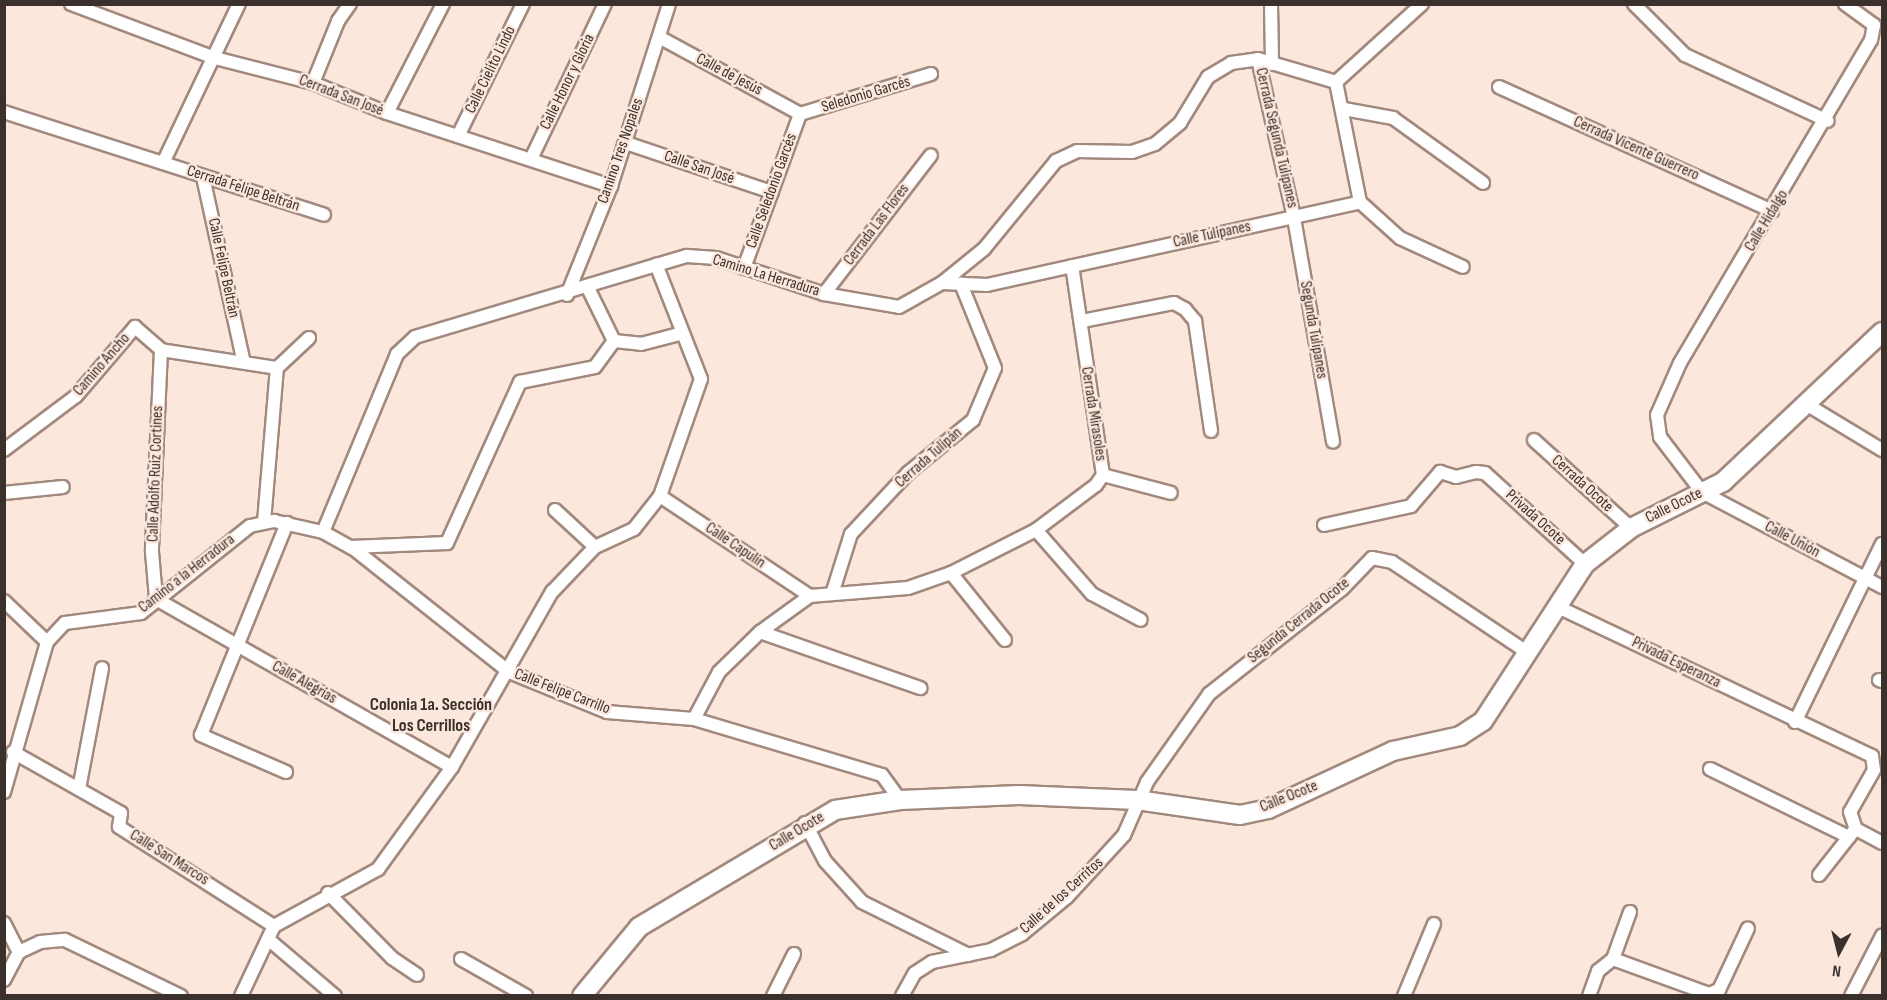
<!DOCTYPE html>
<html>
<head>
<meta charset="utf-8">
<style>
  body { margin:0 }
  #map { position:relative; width:1887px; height:1000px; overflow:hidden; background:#fce7dd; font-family:"Sofia Sans Condensed",sans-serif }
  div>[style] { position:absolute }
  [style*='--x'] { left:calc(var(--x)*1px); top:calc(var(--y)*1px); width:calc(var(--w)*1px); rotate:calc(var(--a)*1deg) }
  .roads { filter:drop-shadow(2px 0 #a2897e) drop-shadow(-2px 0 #a2897e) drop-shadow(0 2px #a2897e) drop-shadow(0 -2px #a2897e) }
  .street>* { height:12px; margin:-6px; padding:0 6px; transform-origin:6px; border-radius:6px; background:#fff }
  .secondary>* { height:18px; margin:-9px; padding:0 9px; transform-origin:9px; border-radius:9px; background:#fff }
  span { translate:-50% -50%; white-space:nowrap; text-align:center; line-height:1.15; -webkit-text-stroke:5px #fce7dd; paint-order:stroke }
  .street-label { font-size:16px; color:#3b312c }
  .neighbourhood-label { font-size:18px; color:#3b312c; font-weight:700 }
  .frame { position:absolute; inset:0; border:6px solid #3b312c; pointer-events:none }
  .north { position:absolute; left:1809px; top:922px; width:60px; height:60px; -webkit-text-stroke:4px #fce7dd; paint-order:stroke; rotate:187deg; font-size:16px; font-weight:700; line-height:24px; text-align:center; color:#3b312c }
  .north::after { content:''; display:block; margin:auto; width:21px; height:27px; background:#3b312c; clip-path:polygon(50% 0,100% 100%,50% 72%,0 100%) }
</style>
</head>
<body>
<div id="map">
  <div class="roads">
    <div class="street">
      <div style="--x:71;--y:4;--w:154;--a:20.6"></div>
      <div style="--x:215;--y:58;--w:101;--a:14.3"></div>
      <div style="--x:313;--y:83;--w:80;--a:22.1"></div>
      <div style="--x:387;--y:113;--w:236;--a:18.1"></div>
      <div style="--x:1271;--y:4;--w:60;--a:89"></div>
      <div style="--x:1634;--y:4;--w:72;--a:45"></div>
      <div style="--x:1685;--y:55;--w:157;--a:24.8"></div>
      <div style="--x:1845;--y:4;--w:36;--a:36"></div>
      <div style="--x:1874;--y:25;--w:15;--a:101"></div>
      <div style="--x:1871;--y:40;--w:375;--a:120.6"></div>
      <div style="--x:1680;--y:363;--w:57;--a:113.9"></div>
      <div style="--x:1657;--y:415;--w:22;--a:82"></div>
      <div style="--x:1660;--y:437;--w:69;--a:52.6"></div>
      <div style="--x:1702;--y:492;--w:204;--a:27.8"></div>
      <div style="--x:659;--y:37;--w:161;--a:28.6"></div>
      <div style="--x:1258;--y:59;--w:163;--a:77.2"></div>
      <div style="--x:1294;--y:218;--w:227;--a:80.1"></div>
      <div style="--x:1336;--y:82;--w:122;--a:78.7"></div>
      <div style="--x:313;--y:83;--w:67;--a:-68"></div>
      <div style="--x:338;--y:21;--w:21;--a:-55"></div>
      <div style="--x:1499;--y:87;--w:300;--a:24.4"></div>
      <div style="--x:1344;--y:109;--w:50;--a:10.4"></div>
      <div style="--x:1393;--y:118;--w:111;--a:35.8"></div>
      <div style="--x:4;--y:112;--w:336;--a:17.8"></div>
      <div style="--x:387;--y:113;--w:123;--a:-62.8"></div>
      <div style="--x:800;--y:114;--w:137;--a:-17"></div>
      <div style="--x:458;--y:136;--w:147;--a:-63.8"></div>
      <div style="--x:626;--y:143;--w:154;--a:18.6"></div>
      <div style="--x:531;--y:159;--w:172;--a:-64.5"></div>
      <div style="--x:163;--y:163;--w:176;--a:-64.5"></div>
      <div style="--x:203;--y:177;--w:186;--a:77.6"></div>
      <div style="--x:1360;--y:202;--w:54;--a:42"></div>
      <div style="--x:1400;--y:238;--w:69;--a:24.7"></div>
      <div style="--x:744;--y:268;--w:164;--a:-70"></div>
      <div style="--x:942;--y:283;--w:45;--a:2.5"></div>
      <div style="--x:987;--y:285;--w:382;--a:-12.5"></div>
      <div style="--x:588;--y:288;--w:59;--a:63.9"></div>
      <div style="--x:614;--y:341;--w:27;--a:6"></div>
      <div style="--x:641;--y:344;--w:43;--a:-14.7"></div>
      <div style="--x:824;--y:294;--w:175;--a:-52.4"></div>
      <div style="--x:567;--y:295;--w:118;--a:-68"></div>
      <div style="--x:611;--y:186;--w:191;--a:-72.3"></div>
      <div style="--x:1082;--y:321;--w:94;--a:-11.1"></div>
      <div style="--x:1174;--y:303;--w:13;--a:29"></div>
      <div style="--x:1185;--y:309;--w:16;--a:50"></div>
      <div style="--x:1195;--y:321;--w:111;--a:81.7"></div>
      <div style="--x:161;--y:350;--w:202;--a:92.6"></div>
      <div style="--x:152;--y:552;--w:47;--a:85.1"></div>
      <div style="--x:156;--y:599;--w:340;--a:29.6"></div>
      <div style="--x:1806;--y:404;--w:89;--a:31.2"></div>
      <div style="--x:1534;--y:440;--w:131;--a:42.2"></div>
      <div style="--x:4;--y:450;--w:90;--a:-36.9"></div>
      <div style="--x:76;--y:396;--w:91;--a:-49.5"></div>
      <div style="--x:135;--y:327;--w:35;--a:41"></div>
      <div style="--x:161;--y:350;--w:117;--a:8.8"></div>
      <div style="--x:1103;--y:475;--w:70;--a:14.8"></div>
      <div style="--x:4;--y:493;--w:59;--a:-5.8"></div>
      <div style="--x:660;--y:496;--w:180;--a:33.7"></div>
      <div style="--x:555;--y:510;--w:54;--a:42.8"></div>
      <div style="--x:264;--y:522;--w:155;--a:-85.2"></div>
      <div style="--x:277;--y:368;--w:44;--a:-43.2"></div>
      <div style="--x:1324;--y:525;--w:89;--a:-12.3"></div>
      <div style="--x:1411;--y:506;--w:45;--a:-49.5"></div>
      <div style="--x:1440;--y:472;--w:17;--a:17"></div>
      <div style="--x:1456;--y:477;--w:21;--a:-14"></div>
      <div style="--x:1476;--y:472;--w:9;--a:6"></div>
      <div style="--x:1485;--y:473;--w:135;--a:42.3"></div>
      <div style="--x:1036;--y:530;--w:85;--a:48.8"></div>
      <div style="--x:1092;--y:594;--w:55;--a:28"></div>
      <div style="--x:323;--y:532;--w:35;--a:29"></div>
      <div style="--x:354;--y:549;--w:198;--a:38.4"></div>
      <div style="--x:509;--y:672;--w:106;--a:22.2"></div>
      <div style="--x:607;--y:712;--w:87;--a:4.6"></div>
      <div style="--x:694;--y:719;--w:196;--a:16.6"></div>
      <div style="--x:882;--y:775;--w:31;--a:54"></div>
      <div style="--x:351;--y:547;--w:96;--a:-2.4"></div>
      <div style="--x:447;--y:543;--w:177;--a:-65.6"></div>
      <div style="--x:520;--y:382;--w:76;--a:-11.3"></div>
      <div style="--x:595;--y:367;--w:32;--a:-54"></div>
      <div style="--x:951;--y:573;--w:86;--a:51.1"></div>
      <div style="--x:833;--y:591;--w:60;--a:-72.5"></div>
      <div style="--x:851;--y:534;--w:83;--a:-46.9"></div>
      <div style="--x:908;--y:473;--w:84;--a:-39.2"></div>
      <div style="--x:973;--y:420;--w:56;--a:-67.1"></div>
      <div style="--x:995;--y:368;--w:91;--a:-112"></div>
      <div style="--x:4;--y:601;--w:59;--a:43.6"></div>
      <div style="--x:1556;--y:606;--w:350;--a:25.4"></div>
      <div style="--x:1872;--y:756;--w:14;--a:82"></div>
      <div style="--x:1874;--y:770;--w:48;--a:119.7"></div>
      <div style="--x:1850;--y:812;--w:18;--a:71"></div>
      <div style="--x:1856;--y:829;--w:30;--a:28"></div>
      <div style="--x:760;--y:632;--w:170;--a:19.3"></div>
      <div style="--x:1879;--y:680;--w:3;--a:18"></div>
      <div style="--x:694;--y:719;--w:53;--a:-62"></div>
      <div style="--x:719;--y:672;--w:57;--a:-44.3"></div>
      <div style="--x:760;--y:632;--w:62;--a:-35.8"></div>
      <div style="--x:810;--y:596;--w:98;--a:-4.7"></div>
      <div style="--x:908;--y:588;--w:46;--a:-19.2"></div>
      <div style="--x:951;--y:573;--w:95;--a:-26.8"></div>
      <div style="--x:1036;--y:530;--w:75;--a:-36.9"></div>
      <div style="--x:1096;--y:485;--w:12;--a:-55"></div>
      <div style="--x:1103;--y:475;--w:211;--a:-98.4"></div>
      <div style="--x:1795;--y:722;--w:198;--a:-64"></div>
      <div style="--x:13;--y:752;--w:124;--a:29.5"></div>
      <div style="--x:121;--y:813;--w:14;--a:98"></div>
      <div style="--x:119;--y:827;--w:184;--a:32.6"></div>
      <div style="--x:1710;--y:769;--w:155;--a:26.1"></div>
      <div style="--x:286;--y:772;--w:93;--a:-156.5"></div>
      <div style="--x:201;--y:735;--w:229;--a:-67.9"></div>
      <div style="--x:79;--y:789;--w:123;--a:-79.2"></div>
      <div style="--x:4;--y:792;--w:156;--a:-74"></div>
      <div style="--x:47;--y:642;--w:26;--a:-47"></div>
      <div style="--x:65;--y:623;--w:77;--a:-7.5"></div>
      <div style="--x:141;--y:613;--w:139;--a:-38.6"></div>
      <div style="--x:250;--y:526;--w:25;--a:-12"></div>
      <div style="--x:274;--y:521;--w:50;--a:12.7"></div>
      <div style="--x:323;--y:532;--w:193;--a:-67.4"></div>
      <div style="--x:397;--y:354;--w:25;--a:-43"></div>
      <div style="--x:415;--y:337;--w:284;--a:-16.6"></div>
      <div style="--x:687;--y:256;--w:29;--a:4"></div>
      <div style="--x:716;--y:258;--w:114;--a:18.4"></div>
      <div style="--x:824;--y:294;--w:76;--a:9.8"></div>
      <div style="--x:899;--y:307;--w:49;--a:-29.2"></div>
      <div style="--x:942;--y:283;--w:54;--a:-39"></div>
      <div style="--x:984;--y:249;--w:114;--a:-50.7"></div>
      <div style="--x:1056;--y:161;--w:23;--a:-25"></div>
      <div style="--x:1077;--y:151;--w:55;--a:1"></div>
      <div style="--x:1132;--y:152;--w:24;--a:-19"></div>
      <div style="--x:1155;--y:144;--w:33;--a:-40"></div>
      <div style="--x:1180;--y:123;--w:54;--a:-58.7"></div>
      <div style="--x:1208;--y:77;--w:27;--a:-31"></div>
      <div style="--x:1231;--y:63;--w:27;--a:-8"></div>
      <div style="--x:1258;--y:59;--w:81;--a:16.4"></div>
      <div style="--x:1336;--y:82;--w:116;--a:-42.2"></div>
      <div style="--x:805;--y:823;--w:43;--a:62.2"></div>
      <div style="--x:825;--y:861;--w:55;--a:47.9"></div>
      <div style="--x:862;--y:902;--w:119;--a:26.4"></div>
      <div style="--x:1819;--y:875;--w:55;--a:-51.7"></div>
      <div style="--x:328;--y:893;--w:91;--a:45.4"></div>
      <div style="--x:392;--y:958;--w:30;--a:34"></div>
      <div style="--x:4;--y:923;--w:33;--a:63"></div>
      <div style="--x:268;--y:939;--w:88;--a:40.4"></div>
      <div style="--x:19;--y:952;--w:23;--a:-25"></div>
      <div style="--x:40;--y:942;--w:25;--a:-5"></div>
      <div style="--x:65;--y:940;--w:129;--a:25.8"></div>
      <div style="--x:461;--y:959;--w:75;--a:29.6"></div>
      <div style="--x:1613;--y:959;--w:102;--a:20"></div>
      <div style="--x:1709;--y:994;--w:11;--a:-22"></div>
      <div style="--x:1719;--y:990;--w:68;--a:-64.9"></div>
      <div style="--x:4;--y:980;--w:32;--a:-62"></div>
      <div style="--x:241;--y:996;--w:77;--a:-64.8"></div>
      <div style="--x:274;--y:926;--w:119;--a:-28.7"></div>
      <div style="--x:378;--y:869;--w:126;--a:-54"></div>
      <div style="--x:452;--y:767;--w:202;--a:-60.3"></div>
      <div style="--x:552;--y:592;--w:62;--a:-46.3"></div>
      <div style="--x:595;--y:547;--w:43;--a:-24.8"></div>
      <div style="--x:634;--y:529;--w:42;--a:-51.8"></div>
      <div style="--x:660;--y:496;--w:124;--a:-70.7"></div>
      <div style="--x:701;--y:379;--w:123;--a:-111.4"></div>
      <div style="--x:773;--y:996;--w:47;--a:-63.4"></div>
      <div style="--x:902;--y:996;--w:26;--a:-61"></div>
      <div style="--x:915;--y:973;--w:20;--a:-33"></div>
      <div style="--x:932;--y:962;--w:60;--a:-11.5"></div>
      <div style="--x:991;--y:950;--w:35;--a:-27"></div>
      <div style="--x:1022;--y:934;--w:58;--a:-39.4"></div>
      <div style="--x:1067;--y:897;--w:84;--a:-47.4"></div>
      <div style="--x:1124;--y:835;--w:58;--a:-66.5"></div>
      <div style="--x:1147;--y:782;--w:108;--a:-54.8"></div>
      <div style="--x:1209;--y:694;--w:169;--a:-38.3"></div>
      <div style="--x:1342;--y:589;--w:43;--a:-45.9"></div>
      <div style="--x:1372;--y:558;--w:20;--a:11"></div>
      <div style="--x:1392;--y:562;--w:162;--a:33.7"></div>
      <div style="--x:1404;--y:996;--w:78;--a:-67.4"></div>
      <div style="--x:1589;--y:996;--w:27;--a:-70"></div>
      <div style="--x:1598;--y:971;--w:19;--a:-39"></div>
      <div style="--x:1613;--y:959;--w:50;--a:-70.1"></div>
      <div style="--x:1851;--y:996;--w:68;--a:-62.7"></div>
    </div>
    <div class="secondary">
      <div style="--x:582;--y:996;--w:89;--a:-50.4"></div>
      <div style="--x:639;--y:927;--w:228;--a:-30.8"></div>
      <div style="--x:835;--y:810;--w:66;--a:-8.7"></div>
      <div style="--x:900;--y:800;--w:119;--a:-2.4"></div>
      <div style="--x:1019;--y:795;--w:118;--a:2.4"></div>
      <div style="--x:1137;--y:800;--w:104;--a:8.3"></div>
      <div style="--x:1240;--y:815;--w:29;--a:-12"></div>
      <div style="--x:1268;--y:809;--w:138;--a:-24.9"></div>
      <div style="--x:1393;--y:751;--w:69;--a:-12.6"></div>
      <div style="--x:1460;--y:736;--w:27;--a:-33"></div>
      <div style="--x:1483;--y:721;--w:187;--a:-57"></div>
      <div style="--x:1585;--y:564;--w:58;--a:-38"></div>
      <div style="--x:1631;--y:528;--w:103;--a:-26.6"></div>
      <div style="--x:1723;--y:482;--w:219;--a:-43.3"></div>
    </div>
  </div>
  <div class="street-label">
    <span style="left:491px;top:70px;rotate:-64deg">Calle Cielito Lindo</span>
    <span style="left:729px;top:75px;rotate:28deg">Calle de Jesús</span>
    <span style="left:568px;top:82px;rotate:-64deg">Calle Honor y Gloria</span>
    <span style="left:866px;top:95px;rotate:-17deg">Seledonio Garcés</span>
    <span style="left:341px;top:96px;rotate:21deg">Cerrada San José</span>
    <span style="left:1276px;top:138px;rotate:77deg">Cerrada Segunda Tulipanes</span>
    <span style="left:1636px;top:149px;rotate:24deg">Cerrada Vicente Guerrero</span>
    <span style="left:621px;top:151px;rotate:-71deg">Camino Tres Nopales</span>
    <span style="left:699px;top:168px;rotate:19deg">Calle San José</span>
    <span style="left:243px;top:189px;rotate:18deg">Cerrada Felipe Beltrán</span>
    <span style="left:772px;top:191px;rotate:-70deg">Calle Seledonio Garcés</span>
    <span style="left:1767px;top:221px;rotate:-59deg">Calle Hidalgo</span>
    <span style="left:877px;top:225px;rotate:-53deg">Cerrada Las Flores</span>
    <span style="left:1212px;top:235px;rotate:-12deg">Calle Tulipanes</span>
    <span style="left:223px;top:268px;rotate:78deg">Calle Felipe Beltrán</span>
    <span style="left:766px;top:276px;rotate:17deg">Camino La Herradura</span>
    <span style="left:1313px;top:330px;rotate:80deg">Segunda Tulipanes</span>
    <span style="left:102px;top:365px;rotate:-49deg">Camino Ancho</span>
    <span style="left:1093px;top:414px;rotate:81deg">Cerrada Mirasoles</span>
    <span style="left:929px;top:458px;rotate:-41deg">Cerrada Tulipán</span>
    <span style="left:156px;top:474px;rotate:-88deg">Calle Adolfo Ruiz Cortines</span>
    <span style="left:1582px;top:484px;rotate:42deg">Cerrada Ocote</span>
    <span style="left:1674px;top:506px;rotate:-26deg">Calle Ocote</span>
    <span style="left:1535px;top:518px;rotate:42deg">Privada Ocote</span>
    <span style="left:1792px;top:540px;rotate:28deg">Calle Unión</span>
    <span style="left:735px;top:546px;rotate:34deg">Calle Capulín</span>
    <span style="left:187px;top:574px;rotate:-38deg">Camino a la Herradura</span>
    <span style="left:1299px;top:621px;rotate:-39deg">Segunda Cerrada Ocote</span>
    <span style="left:1676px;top:663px;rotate:26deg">Privada Esperanza</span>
    <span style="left:304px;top:683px;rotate:29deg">Calle Alegrías</span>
    <span style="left:562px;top:692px;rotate:21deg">Calle Felipe Carrillo</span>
    <span style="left:1289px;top:797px;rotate:-22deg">Calle Ocote</span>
    <span style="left:797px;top:832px;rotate:-31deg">Calle Ocote</span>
    <span style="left:169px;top:858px;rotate:32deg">Calle San Marcos</span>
    <span style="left:1062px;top:896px;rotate:-42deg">Calle de los Cerritos</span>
  </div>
  <div class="neighbourhood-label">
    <span style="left:431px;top:716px">Colonia 1a. Sección<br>Los Cerrillos</span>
  </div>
  <div class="frame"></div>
  <div class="north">N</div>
</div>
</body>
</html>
